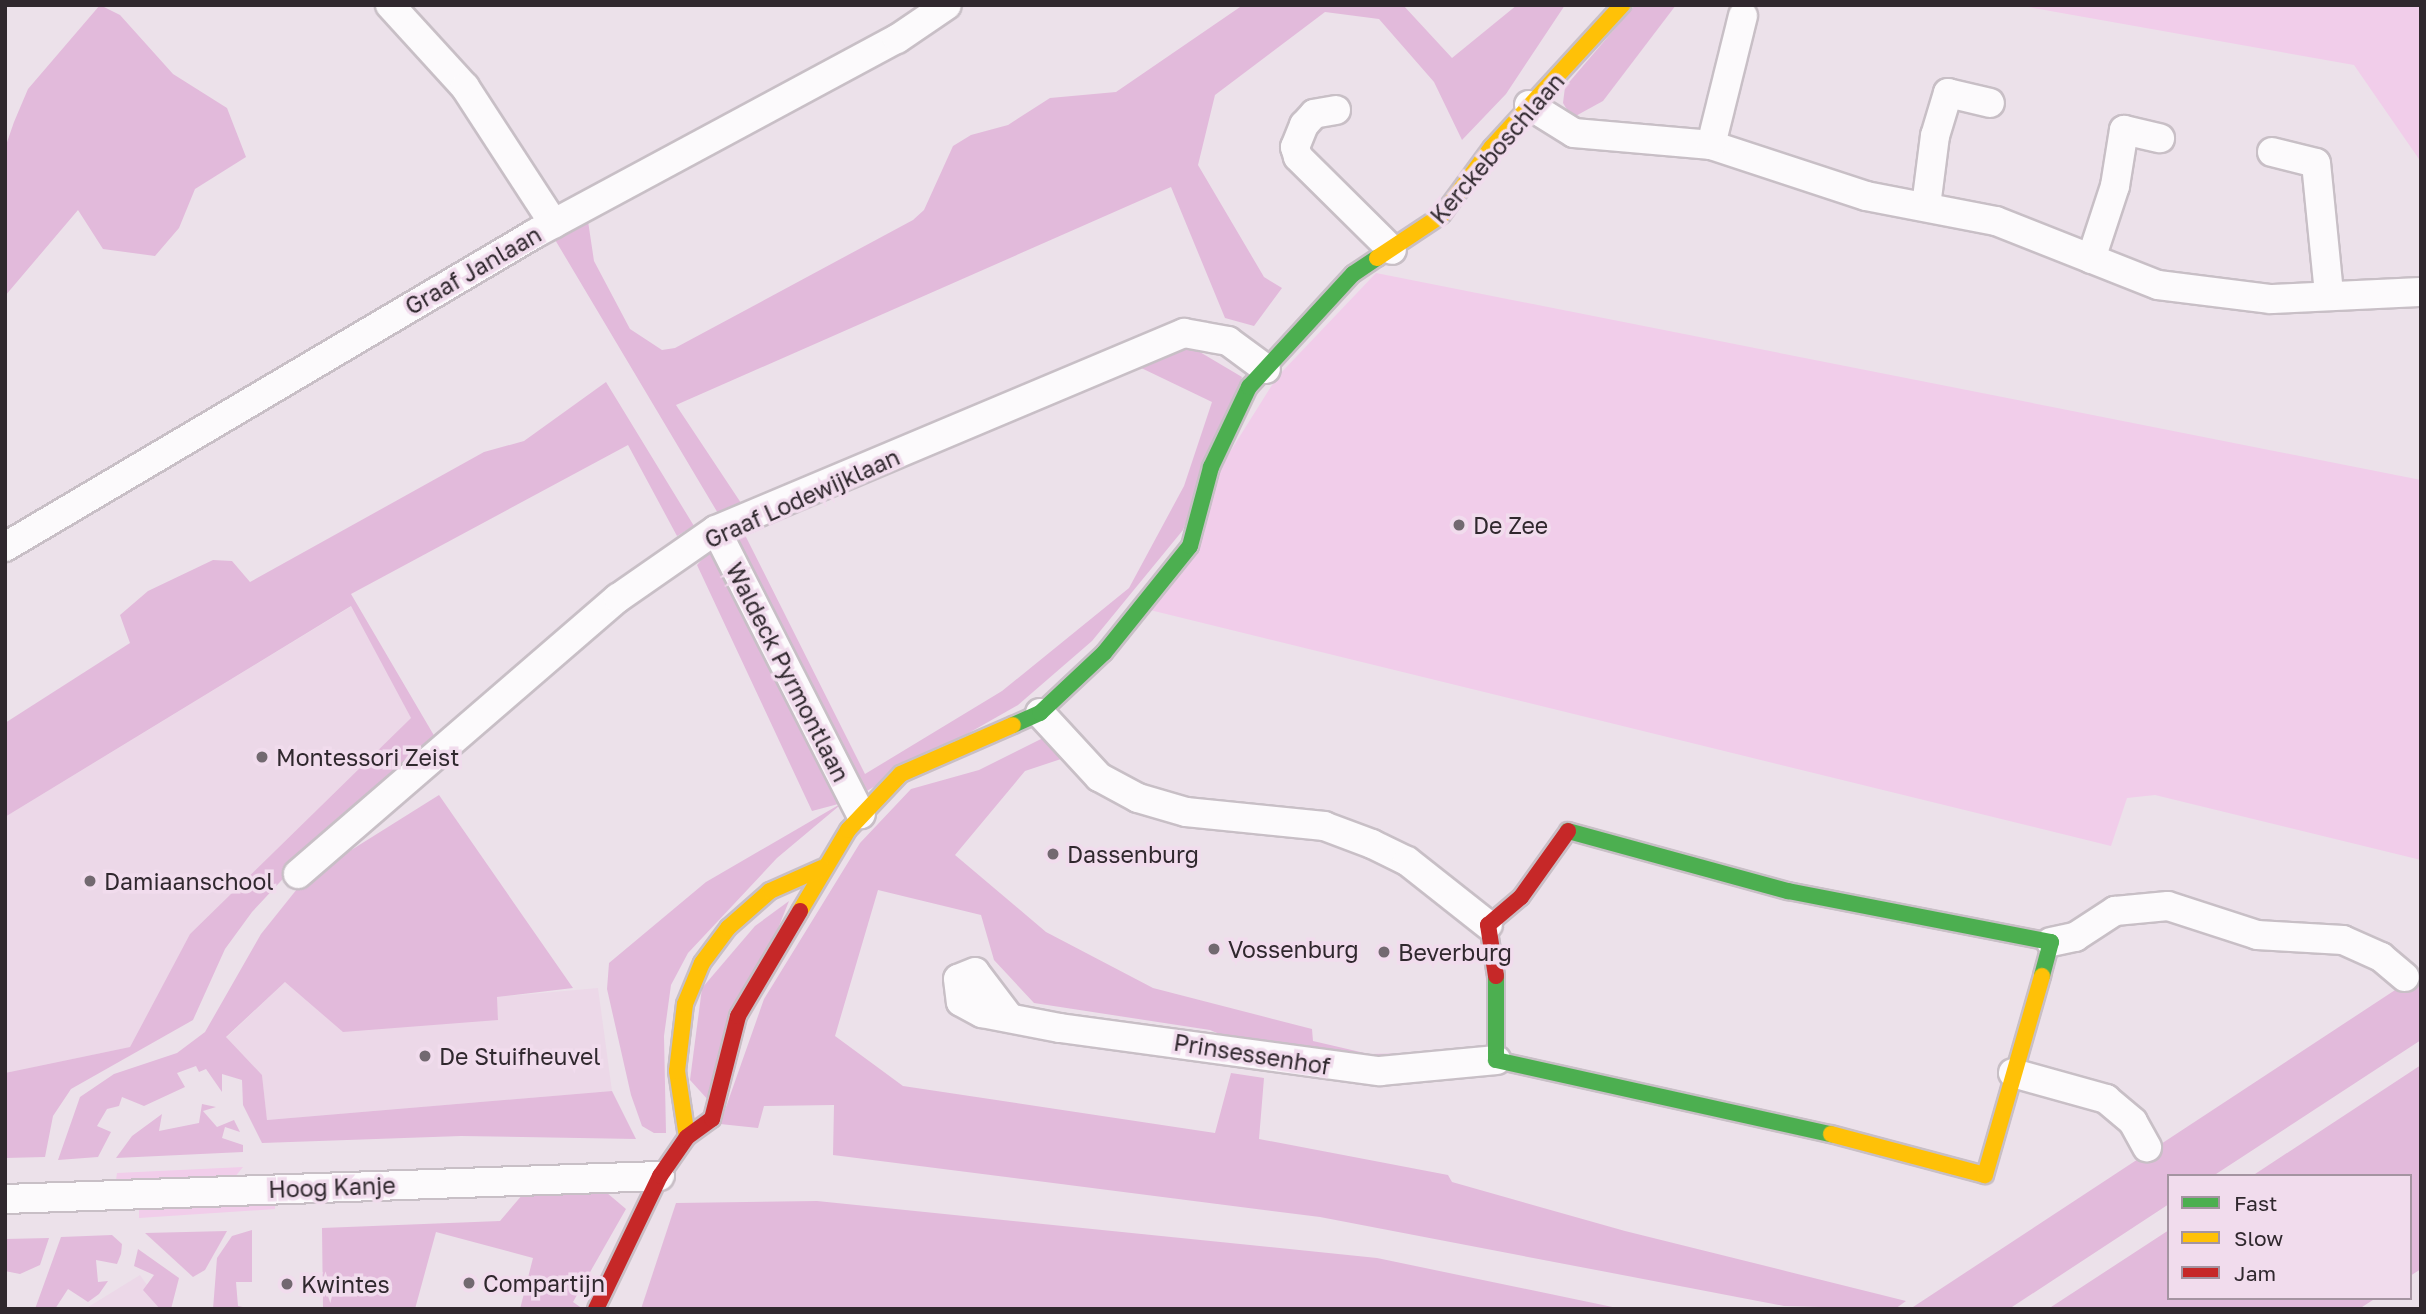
<!DOCTYPE html>
<html>
<head>
<meta charset="utf-8">
<style>
  body { margin:0 }
  #map { position:relative; width:2426px; height:1314px; overflow:hidden; background:#ece1ea; font-family:"Golos Text",sans-serif }
  div>[style] { position:absolute }
  [style*='--x'] { left:calc(var(--x)*1px); top:calc(var(--y)*1px); width:calc(var(--w)*1px); rotate:calc(var(--a)*1deg) }
  .built>* { inset:0; background:#ecd8e8 }
  .green>* { inset:0; background:#f1cdea }
  .forest>* { inset:0; background:#e2badb }
  .roads { filter:drop-shadow(2px 0 #c8bfc6) drop-shadow(-2px 0 #c8bfc6) drop-shadow(0 2px #c8bfc6) drop-shadow(0 -2px #c8bfc6) }
  .street>* { height:28px; margin:-14px; padding:0 14px; transform-origin:14px; border-radius:14px; background:#fcfafc }
  .fast>* { height:16px; margin:-8px; padding:0 8px; transform-origin:8px; border-radius:8px; background:#4caf50 }
  .slow>* { height:16px; margin:-8px; padding:0 8px; transform-origin:8px; border-radius:8px; background:#ffc107 }
  .jam>* { height:16px; margin:-8px; padding:0 8px; transform-origin:8px; border-radius:8px; background:#c62828 }
  .dots>* { width:19px; height:19px; translate:-50% -50%; box-sizing:border-box; border:4px solid #f1dced; border-radius:50% }
  span { translate:-50% -50%; white-space:nowrap; text-align:center; line-height:1.15; -webkit-text-stroke:7px #f1dced; paint-order:stroke }
  .street-label { font-size:23px; color:#30282e }
  .poi-label { font-size:23px; color:#30282e }
  .left { translate:0 -50%; text-align:left }
  .frame { position:absolute; inset:0; border:7px solid #30282e; pointer-events:none }
  .legend { position:absolute; left:2167px; top:1174px; width:245px; height:126px; box-sizing:border-box; background:#f1dced; border:2px solid #a494a1; margin:0; padding:9px 12px; list-style:none; font-size:21px; color:#30282e }
  .legend li { display:flex; align-items:center; gap:14px; height:35px }
  .legend b { width:35px; border:2px solid #a494a1 }
</style>
</head>
<body>
<div id="map">
  <div class="built">
    <div style="clip-path:polygon(352px 606px,411px 718px,190px 934px,130px 1047px,5px 1073px,5px 817px)"></div>
    <div style="clip-path:polygon(285px 982px,498px 1019px,496px 997px,598px 988px,612px 1091px,267px 1120px,262px 1075px,226px 1038px)"></div>
    <div style="clip-path:polygon(140px 1275px,164px 1309px,85px 1309px)"></div>
  </div>
  <div class="green">
    <div style="clip-path:polygon(2017px 5px,2421px 5px,2421px 162px,2354px 65px)"></div>
    <div style="clip-path:polygon(1376px 273px,2421px 480px,2421px 860px,2155px 795px,2127px 798px,2111px 846px,1150px 610px,1223px 463px,1277px 377px)"></div>
    <div style="clip-path:polygon(243px 1167px,230px 1183px,229px 1176px,135px 1179px,135px 1187px,115px 1187px,117px 1173px)"></div>
    <div style="clip-path:polygon(275px 1196px,275px 1209px,139px 1218px,139px 1208px)"></div>
  </div>
  <div class="forest">
    <div style="clip-path:polygon(100px 5px,120px 15px,173px 74px,227px 108px,246px 157px,195px 189px,179px 228px,155px 256px,103px 249px,78px 210px,5px 296px,5px 148px,14px 122px,28px 89px)"></div>
    <div style="clip-path:polygon(1243px 5px,1403px 5px,1452px 58px,1517px 5px,1565px 5px,1506px 94px,1462px 140px,1434px 82px,1379px 19px,1325px 12px,1215px 95px,1198px 165px,1264px 277px,1282px 288px,1254px 326px,1225px 318px,1171px 187px,676px 405px,743px 506px,719px 515px,554px 238px,588px 221px,594px 261px,630px 329px,662px 350px,675px 348px,913px 220px,924px 210px,953px 146px,971px 135px,1008px 125px,1050px 98px,1116px 92px)"></div>
    <div style="clip-path:polygon(1635px 5px,1676px 5px,1603px 101px,1572px 118px,1563px 103px,1565px 87px)"></div>
    <div style="clip-path:polygon(1188px 345px,1242px 377px,1183px 530px,1092px 641px,1018px 705px,865px 792px,734px 537px,744px 533px,865px 774px,1002px 691px,1129px 588px,1184px 486px,1212px 402px,1135px 365px)"></div>
    <div style="clip-path:polygon(606px 382px,694px 526px,677px 536px,628px 445px,351px 594px,439px 744px,309px 851px,252px 912px,225px 949px,193px 1020px,71px 1089px,53px 1116px,45px 1157px,5px 1158px,5px 1073px,130px 1047px,190px 934px,411px 718px,351px 606px,5px 817px,5px 723px,130px 643px,120px 615px,148px 591px,213px 560px,232px 561px,250px 582px,484px 452px,524px 441px)"></div>
    <div style="clip-path:polygon(713px 547px,845px 801px,777px 858px,688px 953px,671px 985px,664px 1036px,666px 1133px,654px 1133px,642px 1126px,631px 1095px,607px 989px,609px 963px,706px 882px,842px 803px,812px 811px,697px 565px)"></div>
    <div style="clip-path:polygon(1043px 738px,1061px 759px,1025px 771px,955px 855px,1046px 932px,1153px 988px,1312px 1029px,1313px 1041px,1369px 1054px,1430px 1053px,1426px 1063px,1245px 1045px,1210px 1030px,1034px 1003px,994px 960px,981px 915px,878px 890px,835px 1036px,903px 1086px,1215px 1133px,1231px 1073px,1264px 1078px,1259px 1139px,1448px 1175px,1452px 1182px,1625px 1231px,1906px 1301px,1895px 1309px,1784px 1306px,1320px 1217px,833px 1155px,834px 1105px,764px 1106px,758px 1128px,720px 1124px,764px 999px,860px 843px,911px 789px,979px 770px)"></div>
    <div style="clip-path:polygon(439px 795px,573px 988px,497px 997px,498px 1020px,343px 1032px,285px 982px,226px 1037px,262px 1075px,267px 1120px,612px 1091px,636px 1139px,461px 1136px,262px 1143px,243px 1105px,242px 1080px,222px 1074px,222px 1092px,206px 1069px,199px 1072px,196px 1066px,177px 1073px,185px 1087px,144px 1106px,122px 1097px,119px 1106px,107px 1109px,97px 1126px,111px 1132px,98px 1157px,58px 1160px,80px 1097px,114px 1074px,177px 1053px,205px 1032px,261px 934px,305px 879px)"></div>
    <div style="clip-path:polygon(789px 901px,709px 1101px,690px 1080px,702px 988px,755px 926px)"></div>
    <div style="clip-path:polygon(2421px 973px,2421px 1040px,2213px 1176px,2169px 1176px,2169px 1204px,2009px 1309px,1910px 1309px)"></div>
    <div style="clip-path:polygon(2421px 1065px,2421px 1269px,2410px 1276px,2410px 1176px,2252px 1176px)"></div>
    <div style="clip-path:polygon(202px 1104px,216px 1107px,203px 1111px,217px 1127px,234px 1120px,240px 1132px,225px 1127px,222px 1138px,243px 1145px,243px 1152px,116px 1158px,132px 1136px,162px 1114px,159px 1131px,199px 1123px)"></div>
    <div style="clip-path:polygon(529px 1187px,600px 1187px,626px 1209px,573px 1302px,583px 1309px,520px 1309px,533px 1258px,436px 1232px,415px 1309px,323px 1309px,322px 1228px,500px 1221px)"></div>
    <div style="clip-path:polygon(817px 1201px,1377px 1258px,1622px 1309px,641px 1309px,676px 1203px)"></div>
    <div style="clip-path:polygon(252px 1230px,252px 1282px,236px 1282px,238px 1306px,252px 1309px,213px 1309px,217px 1258px,232px 1236px)"></div>
    <div style="clip-path:polygon(2169px 1230px,2169px 1298px,2376px 1298px,2359px 1309px,2048px 1309px)"></div>
    <div style="clip-path:polygon(227px 1231px,205px 1270px,193px 1277px,145px 1233px)"></div>
    <div style="clip-path:polygon(112px 1235px,122px 1244px,121px 1254px,117px 1264px,96px 1260px,98px 1282px,108px 1281px,99px 1294px,88px 1302px,68px 1289px,55px 1309px,35px 1309px,61px 1237px)"></div>
    <div style="clip-path:polygon(49px 1238px,40px 1265px,20px 1274px,5px 1271px,5px 1239px)"></div>
    <div style="clip-path:polygon(138px 1249px,179px 1278px,171px 1309px,160px 1309px,143px 1290px,154px 1275px,134px 1266px)"></div>
  </div>
  <div class="roads">
    <div class="street">
      <div style="--x:390;--y:5;--w:111;--a:47.6"></div>
      <div style="--x:465;--y:87;--w:163;--a:57"></div>
      <div style="--x:1529;--y:105;--w:53;--a:31.9"></div>
      <div style="--x:1574;--y:133;--w:138;--a:5"></div>
      <div style="--x:1711;--y:145;--w:163;--a:18.2"></div>
      <div style="--x:1866;--y:196;--w:132;--a:10.9"></div>
      <div style="--x:1996;--y:221;--w:174;--a:21.6"></div>
      <div style="--x:2158;--y:285;--w:114;--a:7.1"></div>
      <div style="--x:2271;--y:299;--w:150;--a:-2.7"></div>
      <div style="--x:1336;--y:110;--w:22;--a:170"></div>
      <div style="--x:1314;--y:114;--w:15;--a:132"></div>
      <div style="--x:1304;--y:125;--w:24;--a:112"></div>
      <div style="--x:1295;--y:147;--w:10;--a:73"></div>
      <div style="--x:1298;--y:157;--w:132;--a:44.7"></div>
      <div style="--x:1711;--y:145;--w:133;--a:-76.1"></div>
      <div style="--x:2272;--y:152;--w:45;--a:14"></div>
      <div style="--x:2316;--y:163;--w:131;--a:84.3"></div>
      <div style="--x:1926;--y:206;--w:71;--a:-82.7"></div>
      <div style="--x:1935;--y:136;--w:45;--a:-73.2"></div>
      <div style="--x:1948;--y:93;--w:43;--a:13.4"></div>
      <div style="--x:2091;--y:259;--w:77;--a:-71.8"></div>
      <div style="--x:2115;--y:186;--w:57;--a:-80.9"></div>
      <div style="--x:2124;--y:130;--w:37;--a:13"></div>
      <div style="--x:716;--y:530;--w:319;--a:63"></div>
      <div style="--x:5;--y:547;--w:617;--a:-30.6"></div>
      <div style="--x:536;--y:233;--w:410;--a:-28.3"></div>
      <div style="--x:897;--y:39;--w:60;--a:-34.2"></div>
      <div style="--x:1040;--y:713;--w:87;--a:47.3"></div>
      <div style="--x:1099;--y:777;--w:44;--a:28.3"></div>
      <div style="--x:1138;--y:798;--w:50;--a:16.3"></div>
      <div style="--x:1186;--y:812;--w:139;--a:5.8"></div>
      <div style="--x:1324;--y:826;--w:51;--a:20.6"></div>
      <div style="--x:1372;--y:844;--w:39;--a:26"></div>
      <div style="--x:1407;--y:861;--w:103;--a:38.3"></div>
      <div style="--x:298;--y:874;--w:423;--a:-40.8"></div>
      <div style="--x:618;--y:598;--w:119;--a:-34.8"></div>
      <div style="--x:716;--y:530;--w:508;--a:-22.83"></div>
      <div style="--x:1184;--y:333;--w:45;--a:10.3"></div>
      <div style="--x:1228;--y:341;--w:47;--a:36.4"></div>
      <div style="--x:2051;--y:942;--w:25;--a:-12"></div>
      <div style="--x:2075;--y:937;--w:48;--a:-33"></div>
      <div style="--x:2115;--y:911;--w:53;--a:-5.4"></div>
      <div style="--x:2168;--y:906;--w:94;--a:18"></div>
      <div style="--x:2257;--y:935;--w:86;--a:3.3"></div>
      <div style="--x:2343;--y:940;--w:42;--a:24.1"></div>
      <div style="--x:2381;--y:957;--w:31;--a:40"></div>
      <div style="--x:1009;--y:1017;--w:56;--a:-127.1"></div>
      <div style="--x:975;--y:972;--w:18;--a:158"></div>
      <div style="--x:958;--y:979;--w:23;--a:83"></div>
      <div style="--x:961;--y:1002;--w:24;--a:28"></div>
      <div style="--x:982;--y:1013;--w:79;--a:10.9"></div>
      <div style="--x:1060;--y:1028;--w:323;--a:7.7"></div>
      <div style="--x:1380;--y:1071;--w:117;--a:-5.4"></div>
      <div style="--x:2013;--y:1073;--w:97;--a:15.6"></div>
      <div style="--x:2106;--y:1099;--w:35;--a:40"></div>
      <div style="--x:2133;--y:1122;--w:29;--a:61"></div>
      <div style="--x:5;--y:1199;--w:655;--a:-2.01"></div>
    </div>
    <div class="fast">
      <div style="--x:1013;--y:725;--w:30;--a:-24"></div>
      <div style="--x:1040;--y:713;--w:88;--a:-43.2"></div>
      <div style="--x:1104;--y:653;--w:137;--a:-51.2"></div>
      <div style="--x:1190;--y:546;--w:82;--a:-75.1"></div>
      <div style="--x:1211;--y:467;--w:89;--a:-64.6"></div>
      <div style="--x:1249;--y:387;--w:154;--a:-47.4"></div>
      <div style="--x:1353;--y:274;--w:29;--a:-34"></div>
      <div style="--x:1568;--y:831;--w:228;--a:15.3"></div>
      <div style="--x:1788;--y:891;--w:268;--a:11"></div>
      <div style="--x:2051;--y:942;--w:35;--a:105"></div>
      <div style="--x:1496;--y:976;--w:84;--a:90"></div>
      <div style="--x:1496;--y:1060;--w:343;--a:12.5"></div>
    </div>
    <div class="slow">
      <div style="--x:1377;--y:258;--w:78;--a:-33.5"></div>
      <div style="--x:1442;--y:215;--w:84;--a:-53.7"></div>
      <div style="--x:1492;--y:147;--w:193;--a:-47.5"></div>
      <div style="--x:800;--y:911;--w:94;--a:-59.3"></div>
      <div style="--x:848;--y:830;--w:77;--a:-46.6"></div>
      <div style="--x:901;--y:774;--w:122;--a:-23.6"></div>
      <div style="--x:1831;--y:1134;--w:159;--a:14.9"></div>
      <div style="--x:1985;--y:1175;--w:207;--a:-74"></div>
      <div style="--x:687;--y:1137;--w:67;--a:-98.6"></div>
      <div style="--x:677;--y:1071;--w:67;--a:-83.2"></div>
      <div style="--x:685;--y:1004;--w:44;--a:-67.5"></div>
      <div style="--x:702;--y:963;--w:44;--a:-53.4"></div>
      <div style="--x:728;--y:928;--w:56;--a:-41.4"></div>
      <div style="--x:770;--y:891;--w:57;--a:-23.9"></div>
    </div>
    <div class="jam">
      <div style="--x:1496;--y:976;--w:52;--a:-98.9"></div>
      <div style="--x:1488;--y:925;--w:43;--a:-40.3"></div>
      <div style="--x:1521;--y:897;--w:81;--a:-54.5"></div>
      <div style="--x:596;--y:1309;--w:148;--a:-64.3"></div>
      <div style="--x:660;--y:1176;--w:47;--a:-55.3"></div>
      <div style="--x:687;--y:1137;--w:31;--a:-36"></div>
      <div style="--x:712;--y:1119;--w:106;--a:-75.8"></div>
      <div style="--x:738;--y:1016;--w:122;--a:-59.4"></div>
    </div>
  </div>
  <div class="dots">
    <div style="left:1459px;top:525px;background:#726970"></div>
    <div style="left:262px;top:757px;background:#726970"></div>
    <div style="left:1053px;top:854px;background:#726970"></div>
    <div style="left:90px;top:881px;background:#726970"></div>
    <div style="left:1214px;top:949px;background:#726970"></div>
    <div style="left:1384px;top:952px;background:#726970"></div>
    <div style="left:425px;top:1056px;background:#726970"></div>
    <div style="left:469px;top:1283px;background:#726970"></div>
    <div style="left:287px;top:1284px;background:#726970"></div>
  </div>
  <div class="street-label">
    <span style="left:1497px;top:148px;rotate:-49deg">Kerckeboschlaan</span>
    <span style="left:473px;top:270px;rotate:-30deg">Graaf Janlaan</span>
    <span style="left:802px;top:498px;rotate:-24deg">Graaf Lodewijklaan</span>
    <span style="left:788px;top:672px;rotate:63deg">Waldeck Pyrmontlaan</span>
    <span style="left:1252px;top:1054px;rotate:9deg">Prinsessenhof</span>
    <span style="left:332px;top:1187px;rotate:-2deg">Hoog Kanje</span>
  </div>
  <div class="poi-label">
    <span class="left" style="left:1473px;top:525px">De Zee</span>
    <span class="left" style="left:276px;top:757px">Montessori Zeist</span>
    <span class="left" style="left:1067px;top:854px">Dassenburg</span>
    <span class="left" style="left:104px;top:881px">Damiaanschool</span>
    <span class="left" style="left:1228px;top:949px">Vossenburg</span>
    <span class="left" style="left:1398px;top:952px">Beverburg</span>
    <span class="left" style="left:439px;top:1056px">De Stuifheuvel</span>
    <span class="left" style="left:483px;top:1283px">Compartijn</span>
    <span class="left" style="left:301px;top:1284px">Kwintes</span>
  </div>
  <div class="frame"></div>
  <ul class="legend">
  <li><b style="height:9px;background:#4caf50"></b>Fast</li>
  <li><b style="height:9px;background:#ffc107"></b>Slow</li>
  <li><b style="height:9px;background:#c62828"></b>Jam</li>
  </ul>
</div>
</body>
</html>
